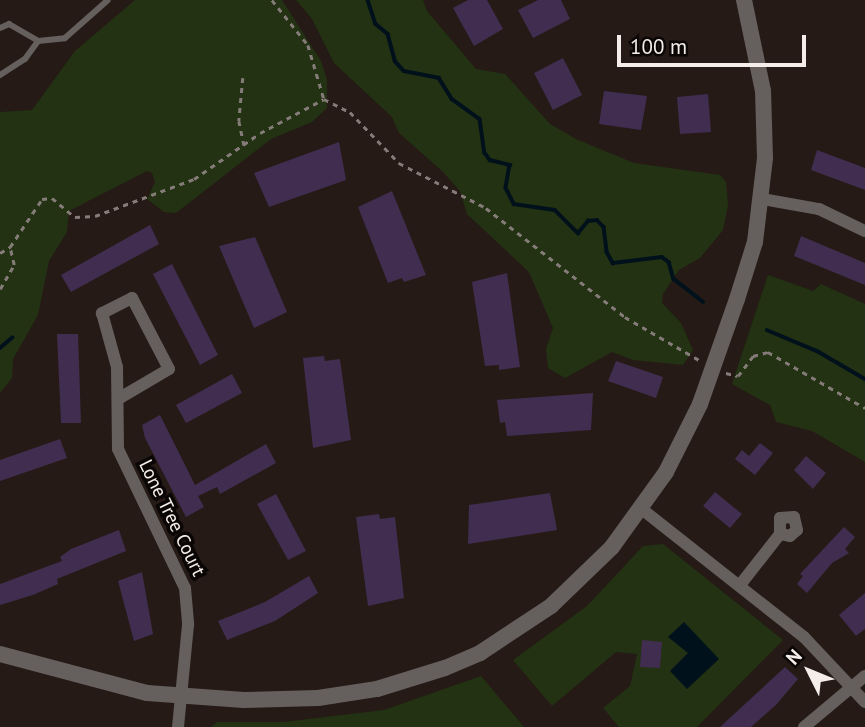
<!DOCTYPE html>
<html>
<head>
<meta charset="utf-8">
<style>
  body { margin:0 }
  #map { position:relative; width:865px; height:727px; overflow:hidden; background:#251a16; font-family:"PT Sans",sans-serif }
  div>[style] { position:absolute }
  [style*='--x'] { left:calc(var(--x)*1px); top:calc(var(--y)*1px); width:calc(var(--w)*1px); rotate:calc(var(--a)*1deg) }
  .green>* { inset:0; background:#223212 }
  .water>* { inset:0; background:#00111c }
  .stream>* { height:3.5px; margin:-1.75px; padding:0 1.75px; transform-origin:1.75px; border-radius:1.75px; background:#00111c }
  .building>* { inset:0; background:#412d4f }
  .path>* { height:2.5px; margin-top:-1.25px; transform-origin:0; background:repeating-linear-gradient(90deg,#857c79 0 5px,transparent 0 10px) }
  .service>* { height:6px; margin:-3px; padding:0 3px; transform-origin:3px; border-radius:3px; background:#65605d }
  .minor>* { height:12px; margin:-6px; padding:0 6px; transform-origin:6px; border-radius:6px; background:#65605d }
  .tertiary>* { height:16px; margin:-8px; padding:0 8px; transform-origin:8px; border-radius:8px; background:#65605d }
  span { translate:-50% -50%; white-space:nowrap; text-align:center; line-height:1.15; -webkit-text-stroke:7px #0a0605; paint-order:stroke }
  .street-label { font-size:19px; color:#f4edea }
  .north { position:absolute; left:774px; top:636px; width:70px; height:70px; -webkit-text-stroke:5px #0a0605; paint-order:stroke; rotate:313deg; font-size:19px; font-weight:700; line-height:28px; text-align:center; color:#f4edea }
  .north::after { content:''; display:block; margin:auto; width:24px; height:32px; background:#f4edea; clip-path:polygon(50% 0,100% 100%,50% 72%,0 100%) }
  .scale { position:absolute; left:617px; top:35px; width:189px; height:32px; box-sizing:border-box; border:4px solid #f4edea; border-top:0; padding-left:9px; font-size:21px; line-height:24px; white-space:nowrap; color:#f4edea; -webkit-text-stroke:5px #0a0605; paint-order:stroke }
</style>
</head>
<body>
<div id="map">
  <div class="green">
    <div style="clip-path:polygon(135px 0,282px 0,321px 61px,327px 80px,327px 108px,312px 122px,271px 139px,176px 213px,164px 212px,147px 199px,155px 182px,152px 173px,147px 171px,69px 211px,67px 232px,49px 261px,38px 315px,13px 359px,12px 378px,0 393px,0 112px,32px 110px,75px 51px)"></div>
    <div style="clip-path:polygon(296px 0,423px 0,427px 11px,476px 69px,505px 74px,550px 124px,576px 139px,634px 163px,720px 175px,726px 182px,728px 205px,723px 230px,700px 258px,679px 270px,663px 294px,662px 303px,681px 323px,693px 350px,683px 365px,633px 360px,612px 352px,565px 378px,548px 368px,546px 349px,553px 328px,529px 272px,467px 214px,460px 191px,442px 171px,399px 133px,392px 117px,334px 63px,312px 19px)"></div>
    <div style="clip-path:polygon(768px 275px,813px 291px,821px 284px,865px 304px,865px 462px,812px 431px,776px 422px,770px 405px,732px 384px)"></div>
    <div style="clip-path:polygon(663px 544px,783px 640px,697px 727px,619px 727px,603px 708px,630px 686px,637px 654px,616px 652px,552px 706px,513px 660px,587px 606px,643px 546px)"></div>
    <div style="clip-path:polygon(481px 676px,524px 727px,211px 727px,217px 722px,283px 722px,384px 710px)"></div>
  </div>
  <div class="water">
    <div style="clip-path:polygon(684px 622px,719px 659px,687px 689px,670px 671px,688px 653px,668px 637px)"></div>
  </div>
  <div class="stream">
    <div style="--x:368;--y:0;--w:25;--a:72"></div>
    <div style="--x:376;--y:24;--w:16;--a:40"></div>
    <div style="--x:388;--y:34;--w:28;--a:75"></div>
    <div style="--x:395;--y:61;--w:13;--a:48"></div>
    <div style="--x:404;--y:71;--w:36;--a:11"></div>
    <div style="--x:439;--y:78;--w:25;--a:58"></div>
    <div style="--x:452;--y:99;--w:34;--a:36"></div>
    <div style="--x:480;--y:119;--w:34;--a:82"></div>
    <div style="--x:485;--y:153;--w:9;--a:54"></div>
    <div style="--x:490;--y:160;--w:21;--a:14"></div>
    <div style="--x:510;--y:165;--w:23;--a:100"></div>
    <div style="--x:506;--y:188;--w:18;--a:63"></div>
    <div style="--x:514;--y:204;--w:41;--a:8.3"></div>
    <div style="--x:555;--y:210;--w:33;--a:45"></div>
    <div style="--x:578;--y:233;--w:16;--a:-50"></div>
    <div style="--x:588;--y:221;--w:9;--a:-6"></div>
    <div style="--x:597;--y:220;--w:10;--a:45"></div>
    <div style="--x:604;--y:227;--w:25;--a:83"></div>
    <div style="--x:607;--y:252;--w:13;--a:61"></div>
    <div style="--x:613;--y:263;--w:49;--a:-7"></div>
    <div style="--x:662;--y:257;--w:9;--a:36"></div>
    <div style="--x:669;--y:262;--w:18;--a:74"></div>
    <div style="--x:674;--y:279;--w:37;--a:38"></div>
    <div style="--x:767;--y:330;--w:56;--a:22.9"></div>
    <div style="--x:819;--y:352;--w:53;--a:30.4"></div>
    <div style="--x:0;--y:348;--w:16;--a:-40"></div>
  </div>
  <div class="building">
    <div style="clip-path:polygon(468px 0,487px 0,503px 29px,474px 46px,453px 8px)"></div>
    <div style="clip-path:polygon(538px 0,561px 0,570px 19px,533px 38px,518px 10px)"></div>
    <div style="clip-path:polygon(563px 58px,582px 95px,553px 110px,534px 73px)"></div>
    <div style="clip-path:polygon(604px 91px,647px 96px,641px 130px,599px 124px)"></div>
    <div style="clip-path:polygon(708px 94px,711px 132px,680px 134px,677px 97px)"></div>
    <div style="clip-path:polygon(339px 142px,346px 180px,269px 207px,254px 173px)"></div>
    <div style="clip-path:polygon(817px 150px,865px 168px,865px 190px,811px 170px)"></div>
    <div style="clip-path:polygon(392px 191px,426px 275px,404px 282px,402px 278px,388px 283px,358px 207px)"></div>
    <div style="clip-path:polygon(150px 225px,159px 244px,71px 292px,61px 275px)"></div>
    <div style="clip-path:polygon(801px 236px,865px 263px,865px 285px,794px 256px)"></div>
    <div style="clip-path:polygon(255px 237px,287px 312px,254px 328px,219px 246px)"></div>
    <div style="clip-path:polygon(172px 264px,218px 355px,200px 365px,153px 274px)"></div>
    <div style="clip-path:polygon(507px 273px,520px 367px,499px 370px,499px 365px,485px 366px,472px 282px)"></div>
    <div style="clip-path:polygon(57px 334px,78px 334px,81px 423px,61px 423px)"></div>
    <div style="clip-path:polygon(324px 356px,325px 361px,340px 359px,351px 440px,313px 448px,303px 358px)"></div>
    <div style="clip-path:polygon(616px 361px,663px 377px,656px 398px,608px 381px)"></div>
    <div style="clip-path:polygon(232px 374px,242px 393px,186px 423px,176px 405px)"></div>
    <div style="clip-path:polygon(593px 393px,591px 430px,507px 436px,505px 422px,500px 423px,497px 400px)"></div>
    <div style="clip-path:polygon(160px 415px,195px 485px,266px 444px,276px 463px,220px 494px,217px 487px,198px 496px,204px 507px,186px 517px,145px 438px,142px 425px)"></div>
    <div style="clip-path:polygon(60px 439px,67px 458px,0 481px,0 460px)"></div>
    <div style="clip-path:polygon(760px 443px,773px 453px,755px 475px,735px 459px,742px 450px,749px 456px)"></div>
    <div style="clip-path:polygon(806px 456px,826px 473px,813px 489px,794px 470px)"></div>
    <div style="clip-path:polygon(715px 492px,742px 514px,730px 528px,703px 506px)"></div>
    <div style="clip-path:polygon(550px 493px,557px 530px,468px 544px,469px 505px)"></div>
    <div style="clip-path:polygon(276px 494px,306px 551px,288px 560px,257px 504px)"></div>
    <div style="clip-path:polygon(379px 514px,380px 519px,395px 517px,404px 598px,368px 606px,356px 517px)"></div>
    <div style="clip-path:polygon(844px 527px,855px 537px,845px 549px,849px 553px,832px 563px,807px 593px,797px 584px,803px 576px,800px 574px)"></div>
    <div style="clip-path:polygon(119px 530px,126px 551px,57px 579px,58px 584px,33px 595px,0 605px,0 584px,62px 561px,60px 557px,71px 549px)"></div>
    <div style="clip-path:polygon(142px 572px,153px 634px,134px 641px,118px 581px)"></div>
    <div style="clip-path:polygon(309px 576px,318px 593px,275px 621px,227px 640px,218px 621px,265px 602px)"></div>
    <div style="clip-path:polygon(865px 593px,865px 629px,856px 636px,839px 615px)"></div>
    <div style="clip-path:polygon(642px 640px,662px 642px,660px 668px,640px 667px)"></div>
    <div style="clip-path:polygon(785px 667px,798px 679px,776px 705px,751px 727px,720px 727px)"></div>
  </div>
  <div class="path">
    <div style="--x:272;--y:0;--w:58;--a:51.3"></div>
    <div style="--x:308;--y:45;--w:56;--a:73.5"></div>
    <div style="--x:243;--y:78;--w:43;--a:95.3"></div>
    <div style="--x:239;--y:121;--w:25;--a:78"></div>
    <div style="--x:0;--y:253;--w:12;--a:-31"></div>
    <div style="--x:10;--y:247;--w:58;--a:-56.3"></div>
    <div style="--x:42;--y:199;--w:10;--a:-6"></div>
    <div style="--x:52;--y:198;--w:30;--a:40"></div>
    <div style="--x:75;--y:217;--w:20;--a:-3"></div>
    <div style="--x:95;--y:216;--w:106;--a:-20.5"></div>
    <div style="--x:194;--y:179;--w:80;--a:-34.9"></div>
    <div style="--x:260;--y:133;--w:72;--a:-28"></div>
    <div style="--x:324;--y:99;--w:29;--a:27"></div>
    <div style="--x:350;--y:112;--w:71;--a:46.1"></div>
    <div style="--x:399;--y:163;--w:98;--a:27.3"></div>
    <div style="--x:486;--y:208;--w:177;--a:38.1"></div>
    <div style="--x:625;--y:317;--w:88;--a:30.1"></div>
    <div style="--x:0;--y:289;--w:28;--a:-60"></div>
    <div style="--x:14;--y:265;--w:18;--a:-103"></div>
    <div style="--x:726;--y:373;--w:12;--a:14"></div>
    <div style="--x:738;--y:376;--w:25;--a:-53"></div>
    <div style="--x:753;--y:356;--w:16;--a:-15"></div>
    <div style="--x:768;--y:352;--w:112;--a:30"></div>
  </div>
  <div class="service">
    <div style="--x:0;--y:28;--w:10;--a:-24"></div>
    <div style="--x:9;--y:24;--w:34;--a:30"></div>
    <div style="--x:38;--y:41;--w:27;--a:-6"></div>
    <div style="--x:65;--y:38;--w:57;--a:-41.5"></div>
    <div style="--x:0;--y:75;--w:30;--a:-33"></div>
    <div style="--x:25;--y:59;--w:22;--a:-54"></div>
  </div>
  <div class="minor">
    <div style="--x:762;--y:199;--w:58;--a:10"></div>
    <div style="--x:819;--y:209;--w:51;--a:25.6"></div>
    <div style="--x:118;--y:399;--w:59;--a:-30.5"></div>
    <div style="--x:169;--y:369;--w:80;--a:-117.5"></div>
    <div style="--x:132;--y:298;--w:34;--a:153"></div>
    <div style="--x:102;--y:313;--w:56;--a:74.5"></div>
    <div style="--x:117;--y:367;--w:82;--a:89.3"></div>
    <div style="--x:118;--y:449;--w:154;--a:64.3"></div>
    <div style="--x:185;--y:588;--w:37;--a:85"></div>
    <div style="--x:188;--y:625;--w:102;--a:95.6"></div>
    <div style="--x:643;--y:510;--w:205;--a:38.3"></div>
    <div style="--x:804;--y:637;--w:89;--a:46.8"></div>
    <div style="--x:740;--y:585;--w:65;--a:-51.9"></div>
    <div style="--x:780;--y:534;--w:10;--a:11"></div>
    <div style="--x:790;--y:536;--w:9;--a:-41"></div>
    <div style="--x:797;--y:530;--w:13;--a:-103"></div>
    <div style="--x:794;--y:517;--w:14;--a:176"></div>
    <div style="--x:780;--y:518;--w:16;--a:90"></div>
    <div style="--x:804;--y:727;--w:80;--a:-39.9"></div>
  </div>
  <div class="tertiary">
    <div style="--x:0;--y:654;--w:152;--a:14.9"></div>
    <div style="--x:147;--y:693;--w:97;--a:4.1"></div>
    <div style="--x:244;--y:700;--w:74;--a:-1.5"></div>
    <div style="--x:318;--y:698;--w:60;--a:-8.7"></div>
    <div style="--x:377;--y:689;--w:71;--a:-17.2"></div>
    <div style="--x:445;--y:668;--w:38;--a:-23"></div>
    <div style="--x:480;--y:653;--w:85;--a:-33.5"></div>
    <div style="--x:551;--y:606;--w:85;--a:-44"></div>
    <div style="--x:612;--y:547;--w:92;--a:-54.2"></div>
    <div style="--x:666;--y:472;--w:76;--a:-63.4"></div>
    <div style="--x:700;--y:404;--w:111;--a:-70.6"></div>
    <div style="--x:737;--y:299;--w:60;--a:-72.5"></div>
    <div style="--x:755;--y:242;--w:85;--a:-83.2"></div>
    <div style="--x:765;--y:158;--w:67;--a:-91.7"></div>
    <div style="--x:763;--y:91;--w:93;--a:-101.8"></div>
  </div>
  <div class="street-label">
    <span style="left:172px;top:518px;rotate:64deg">Lone Tree Court</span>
  </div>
  <div class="north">N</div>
  <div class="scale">100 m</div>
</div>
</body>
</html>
